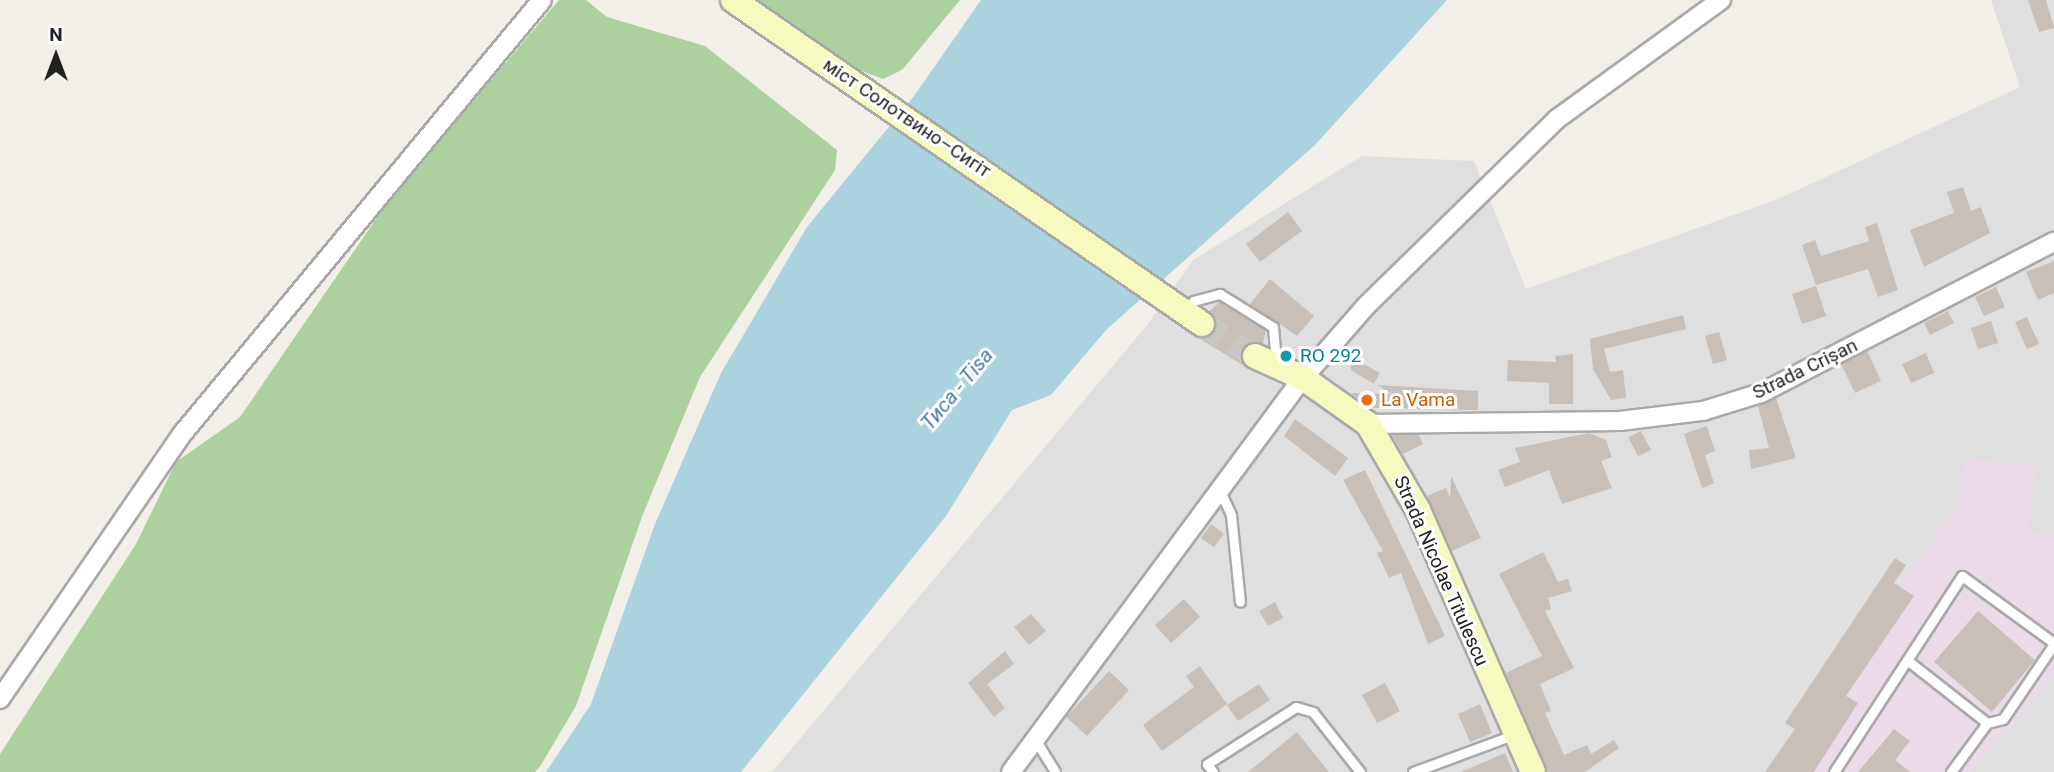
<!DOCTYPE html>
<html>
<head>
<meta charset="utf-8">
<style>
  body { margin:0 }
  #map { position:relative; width:2054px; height:772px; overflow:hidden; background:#f2efe9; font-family:Roboto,sans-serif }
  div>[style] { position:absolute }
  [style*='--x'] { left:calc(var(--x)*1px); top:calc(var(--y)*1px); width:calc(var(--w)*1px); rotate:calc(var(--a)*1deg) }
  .residential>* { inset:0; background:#e0dfdf }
  .industrial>* { inset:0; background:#ebdbe8 }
  .forest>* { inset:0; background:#add19e }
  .water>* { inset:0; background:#aad3df }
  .building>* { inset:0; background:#c7bfb8 }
  .secondary-tunnel>* { height:24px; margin-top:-12px; transform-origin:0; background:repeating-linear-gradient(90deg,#c8c6c1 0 24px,transparent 0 36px) }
  .roads { filter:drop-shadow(2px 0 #a9a9a9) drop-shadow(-2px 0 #a9a9a9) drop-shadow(0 2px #a9a9a9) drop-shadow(0 -2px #a9a9a9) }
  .lane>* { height:9px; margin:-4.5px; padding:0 4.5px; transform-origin:4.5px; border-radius:4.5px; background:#fff }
  .street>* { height:18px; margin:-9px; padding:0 9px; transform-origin:9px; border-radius:9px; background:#fff }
  .secondary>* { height:24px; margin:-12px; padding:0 12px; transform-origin:12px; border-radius:12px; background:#f7fabf }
  .dots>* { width:19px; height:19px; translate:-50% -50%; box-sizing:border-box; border:4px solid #fff; border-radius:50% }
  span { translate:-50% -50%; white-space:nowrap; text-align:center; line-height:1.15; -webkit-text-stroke:6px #fff; paint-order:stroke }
  .street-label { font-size:19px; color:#222 }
  .culture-label { font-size:19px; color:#0d838f }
  .left { translate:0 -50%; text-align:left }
  .food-label { font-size:19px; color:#c56008 }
  .water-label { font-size:21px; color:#4a7aab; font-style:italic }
  .north { position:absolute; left:21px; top:21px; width:70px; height:70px; -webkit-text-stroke:5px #fff; paint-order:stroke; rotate:0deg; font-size:19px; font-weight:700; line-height:28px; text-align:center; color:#222 }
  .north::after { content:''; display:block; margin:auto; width:24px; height:32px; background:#222; clip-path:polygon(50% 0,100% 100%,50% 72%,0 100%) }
</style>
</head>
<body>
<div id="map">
  <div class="residential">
    <div style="clip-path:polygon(1991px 0,2054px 0,2054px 772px,772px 772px,1148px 324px,1193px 260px,1362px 156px,1474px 161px,1526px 289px,1776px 200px,2020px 87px)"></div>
  </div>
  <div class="industrial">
    <div style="clip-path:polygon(1964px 458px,2036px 467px,2028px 532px,2054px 535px,2054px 675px,1971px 772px,1768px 772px,1958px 506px)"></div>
  </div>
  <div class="forest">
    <div style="clip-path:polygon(559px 0,586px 0,607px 17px,705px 46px,837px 150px,835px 170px,700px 377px,643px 514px,576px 706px,541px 765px,535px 772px,0 772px,0 754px,136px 544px,176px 462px,240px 417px,389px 200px)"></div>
    <div style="clip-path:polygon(758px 0,960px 0,902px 70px,883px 79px,856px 69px)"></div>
  </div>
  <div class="water">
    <div style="clip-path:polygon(981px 0,1447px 0,1315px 145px,1107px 329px,1051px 395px,1012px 410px,946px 516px,741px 772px,546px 772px,591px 704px,655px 524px,721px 373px,807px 227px,914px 96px)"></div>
  </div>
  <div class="building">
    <div style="clip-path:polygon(2028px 0,2046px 0,2054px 28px,2039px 32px)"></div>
    <div style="clip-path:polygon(1963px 187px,1971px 211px,1981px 207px,1990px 233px,1924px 267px,1910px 230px,1954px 213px,1947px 192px)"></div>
    <div style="clip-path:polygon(1288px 212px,1302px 231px,1260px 262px,1246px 244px)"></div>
    <div style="clip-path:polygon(1877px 223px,1898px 290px,1878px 297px,1868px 269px,1816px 285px,1802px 245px,1815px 240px,1821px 256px,1869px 241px,1865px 227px)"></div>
    <div style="clip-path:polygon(2054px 261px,2054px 293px,2038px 300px,2026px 272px)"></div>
    <div style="clip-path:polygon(1270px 279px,1314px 316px,1297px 336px,1250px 304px)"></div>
    <div style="clip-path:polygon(1816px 286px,1826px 316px,1802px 324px,1792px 294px)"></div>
    <div style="clip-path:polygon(1996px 287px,2005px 307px,1984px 316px,1975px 297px)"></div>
    <div style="clip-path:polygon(1219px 302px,1266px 331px,1263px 343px,1242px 349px,1246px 367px,1200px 339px,1215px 332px,1210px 311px)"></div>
    <div style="clip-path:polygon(1948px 311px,1954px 323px,1930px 335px,1924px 323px)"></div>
    <div style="clip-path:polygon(1683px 315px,1686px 329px,1604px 349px,1610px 372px,1623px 370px,1626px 398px,1611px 400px,1593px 369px,1590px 339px)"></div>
    <div style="clip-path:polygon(2027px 317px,2039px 344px,2027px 349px,2015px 322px)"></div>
    <div style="clip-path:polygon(1991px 321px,1998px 343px,1978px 349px,1971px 328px)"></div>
    <div style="clip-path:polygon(1719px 332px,1727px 360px,1713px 364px,1705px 336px)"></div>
    <div style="clip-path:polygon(1867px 351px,1881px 381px,1855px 393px,1841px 364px)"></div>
    <div style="clip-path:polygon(1926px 353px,1934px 373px,1911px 383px,1902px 364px)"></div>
    <div style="clip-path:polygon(1573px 354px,1573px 404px,1549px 404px,1549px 383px,1507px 381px,1508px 360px,1556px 362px,1555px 356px)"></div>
    <div style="clip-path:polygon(1351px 357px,1380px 373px,1374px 384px,1351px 370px)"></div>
    <div style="clip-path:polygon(1377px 385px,1478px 391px,1478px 410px,1371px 408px,1351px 393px,1392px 394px)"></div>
    <div style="clip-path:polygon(1776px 398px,1796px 458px,1751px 469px,1749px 450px,1769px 448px,1758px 406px)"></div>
    <div style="clip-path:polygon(1295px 419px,1348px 458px,1335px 476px,1284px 436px)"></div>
    <div style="clip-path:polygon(1707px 426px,1715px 451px,1705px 455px,1714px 483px,1702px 488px,1684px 434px)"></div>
    <div style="clip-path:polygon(1641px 431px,1651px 450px,1638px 456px,1628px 437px)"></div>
    <div style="clip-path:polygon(1589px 433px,1606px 440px,1612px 457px,1601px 461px,1612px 488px,1562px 504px,1549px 470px,1505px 487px,1498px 470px,1520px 462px,1515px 448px)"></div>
    <div style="clip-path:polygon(1392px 435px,1419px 435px,1423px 444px,1403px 454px)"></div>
    <div style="clip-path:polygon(1365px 470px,1445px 636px,1428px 644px,1401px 573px,1389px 578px,1377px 553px,1383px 551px,1343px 480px)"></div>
    <div style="clip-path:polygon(1451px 476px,1481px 538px,1452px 551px,1427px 496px,1446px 488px,1450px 497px)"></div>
    <div style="clip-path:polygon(1211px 524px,1224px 534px,1214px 547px,1201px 538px)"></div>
    <div style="clip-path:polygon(1543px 552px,1558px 582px,1568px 579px,1572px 591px,1548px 598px,1551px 609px,1545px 611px,1574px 668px,1540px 684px,1551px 711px,1545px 713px,1564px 755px,1587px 745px,1591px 754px,1614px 740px,1619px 748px,1585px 772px,1548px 772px,1506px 673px,1542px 656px,1499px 574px)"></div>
    <div style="clip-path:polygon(1895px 558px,1906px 565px,1894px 583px,1914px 596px,1846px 696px,1858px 703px,1814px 772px,1765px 772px,1795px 729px,1785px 723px)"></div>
    <div style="clip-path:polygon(1184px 599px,1200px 617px,1171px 643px,1155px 625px)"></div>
    <div style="clip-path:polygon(1275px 602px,1283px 618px,1268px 626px,1259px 611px)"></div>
    <div style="clip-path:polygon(1978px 611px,2035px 660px,1992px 712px,1934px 662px)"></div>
    <div style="clip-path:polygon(1031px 614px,1046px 631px,1029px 645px,1014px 627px)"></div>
    <div style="clip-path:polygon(1005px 651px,1014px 664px,987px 684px,1005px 708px,994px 717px,968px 683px)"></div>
    <div style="clip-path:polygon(1200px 666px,1227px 704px,1162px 751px,1143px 725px,1194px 687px,1186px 676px)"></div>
    <div style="clip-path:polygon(1109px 671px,1129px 690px,1087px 736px,1066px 717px)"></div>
    <div style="clip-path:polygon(1385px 683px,1400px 711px,1377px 723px,1362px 695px)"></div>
    <div style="clip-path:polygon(1259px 684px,1270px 700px,1238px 721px,1227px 705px)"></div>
    <div style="clip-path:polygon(1480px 704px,1492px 733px,1470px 742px,1458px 714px)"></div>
    <div style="clip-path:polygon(1894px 729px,1910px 741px,1895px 760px,1910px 772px,1858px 772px)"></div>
    <div style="clip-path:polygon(1297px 732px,1329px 772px,1248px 772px)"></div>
    <div style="clip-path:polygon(1505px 753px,1513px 772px,1461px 772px)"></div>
  </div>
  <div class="secondary-tunnel">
    <div style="--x:1202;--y:324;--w:62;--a:31.1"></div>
  </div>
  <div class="roads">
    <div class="lane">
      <div style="--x:1193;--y:301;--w:28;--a:-15"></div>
      <div style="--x:1220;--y:294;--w:62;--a:31.9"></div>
      <div style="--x:1273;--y:327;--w:23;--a:85"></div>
      <div style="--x:1220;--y:491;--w:26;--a:65"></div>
      <div style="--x:1231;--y:515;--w:87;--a:84.1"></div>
      <div style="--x:1907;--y:660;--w:102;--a:38.2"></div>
      <div style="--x:1036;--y:741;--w:36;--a:58"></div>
      <div style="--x:1213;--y:772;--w:10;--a:-127"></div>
      <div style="--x:1207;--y:764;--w:106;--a:-32.6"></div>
      <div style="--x:1296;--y:707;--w:18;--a:16"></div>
      <div style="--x:1313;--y:712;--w:76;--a:51.9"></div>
      <div style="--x:1413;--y:772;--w:107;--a:-20.3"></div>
      <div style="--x:1834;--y:772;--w:234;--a:-56.9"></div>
      <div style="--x:1962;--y:576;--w:114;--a:36.1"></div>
      <div style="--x:1951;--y:772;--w:61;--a:-53.7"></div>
      <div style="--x:1987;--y:723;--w:16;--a:-14"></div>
      <div style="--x:2003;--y:719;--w:91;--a:-55.8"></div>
    </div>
    <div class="street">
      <div style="--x:1368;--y:424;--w:252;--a:-0.7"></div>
      <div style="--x:1620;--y:421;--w:84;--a:-6.9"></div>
      <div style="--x:1703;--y:411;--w:61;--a:-17.2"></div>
      <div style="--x:1761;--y:393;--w:330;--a:-27.3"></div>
      <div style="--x:0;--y:699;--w:323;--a:-55.5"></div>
      <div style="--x:183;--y:433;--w:562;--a:-50.34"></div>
      <div style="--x:1011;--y:772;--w:490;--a:-53.5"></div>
      <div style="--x:1303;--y:378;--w:97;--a:-48.8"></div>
      <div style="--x:1367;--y:305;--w:266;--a:-44.4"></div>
      <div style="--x:1557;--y:119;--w:203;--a:-36"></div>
    </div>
    <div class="secondary">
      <div style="--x:733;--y:0;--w:570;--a:34.64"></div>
      <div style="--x:1255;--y:356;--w:53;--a:24.6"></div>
      <div style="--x:1303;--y:378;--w:80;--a:35.3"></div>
      <div style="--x:1368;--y:424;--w:99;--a:59.8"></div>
      <div style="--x:1418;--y:510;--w:286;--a:66.3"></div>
    </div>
  </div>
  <div class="dots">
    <div style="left:1286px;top:356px;background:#0f9aa8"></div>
    <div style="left:1367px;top:400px;background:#e8710a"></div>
  </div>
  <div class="street-label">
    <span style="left:907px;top:118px;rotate:34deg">міст Солотвино–Сигіт</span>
    <span style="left:1805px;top:369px;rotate:-26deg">Strada Crișan</span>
    <span style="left:1441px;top:571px;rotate:66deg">Strada Nicolae Titulescu</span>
  </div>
  <div class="culture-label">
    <span class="left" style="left:1300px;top:356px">RO 292</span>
  </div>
  <div class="food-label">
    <span class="left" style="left:1381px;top:400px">La Vama</span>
  </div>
  <div class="water-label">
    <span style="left:957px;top:389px;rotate:-50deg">Тиса - Tisa</span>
  </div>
  <div class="north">N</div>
</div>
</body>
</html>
